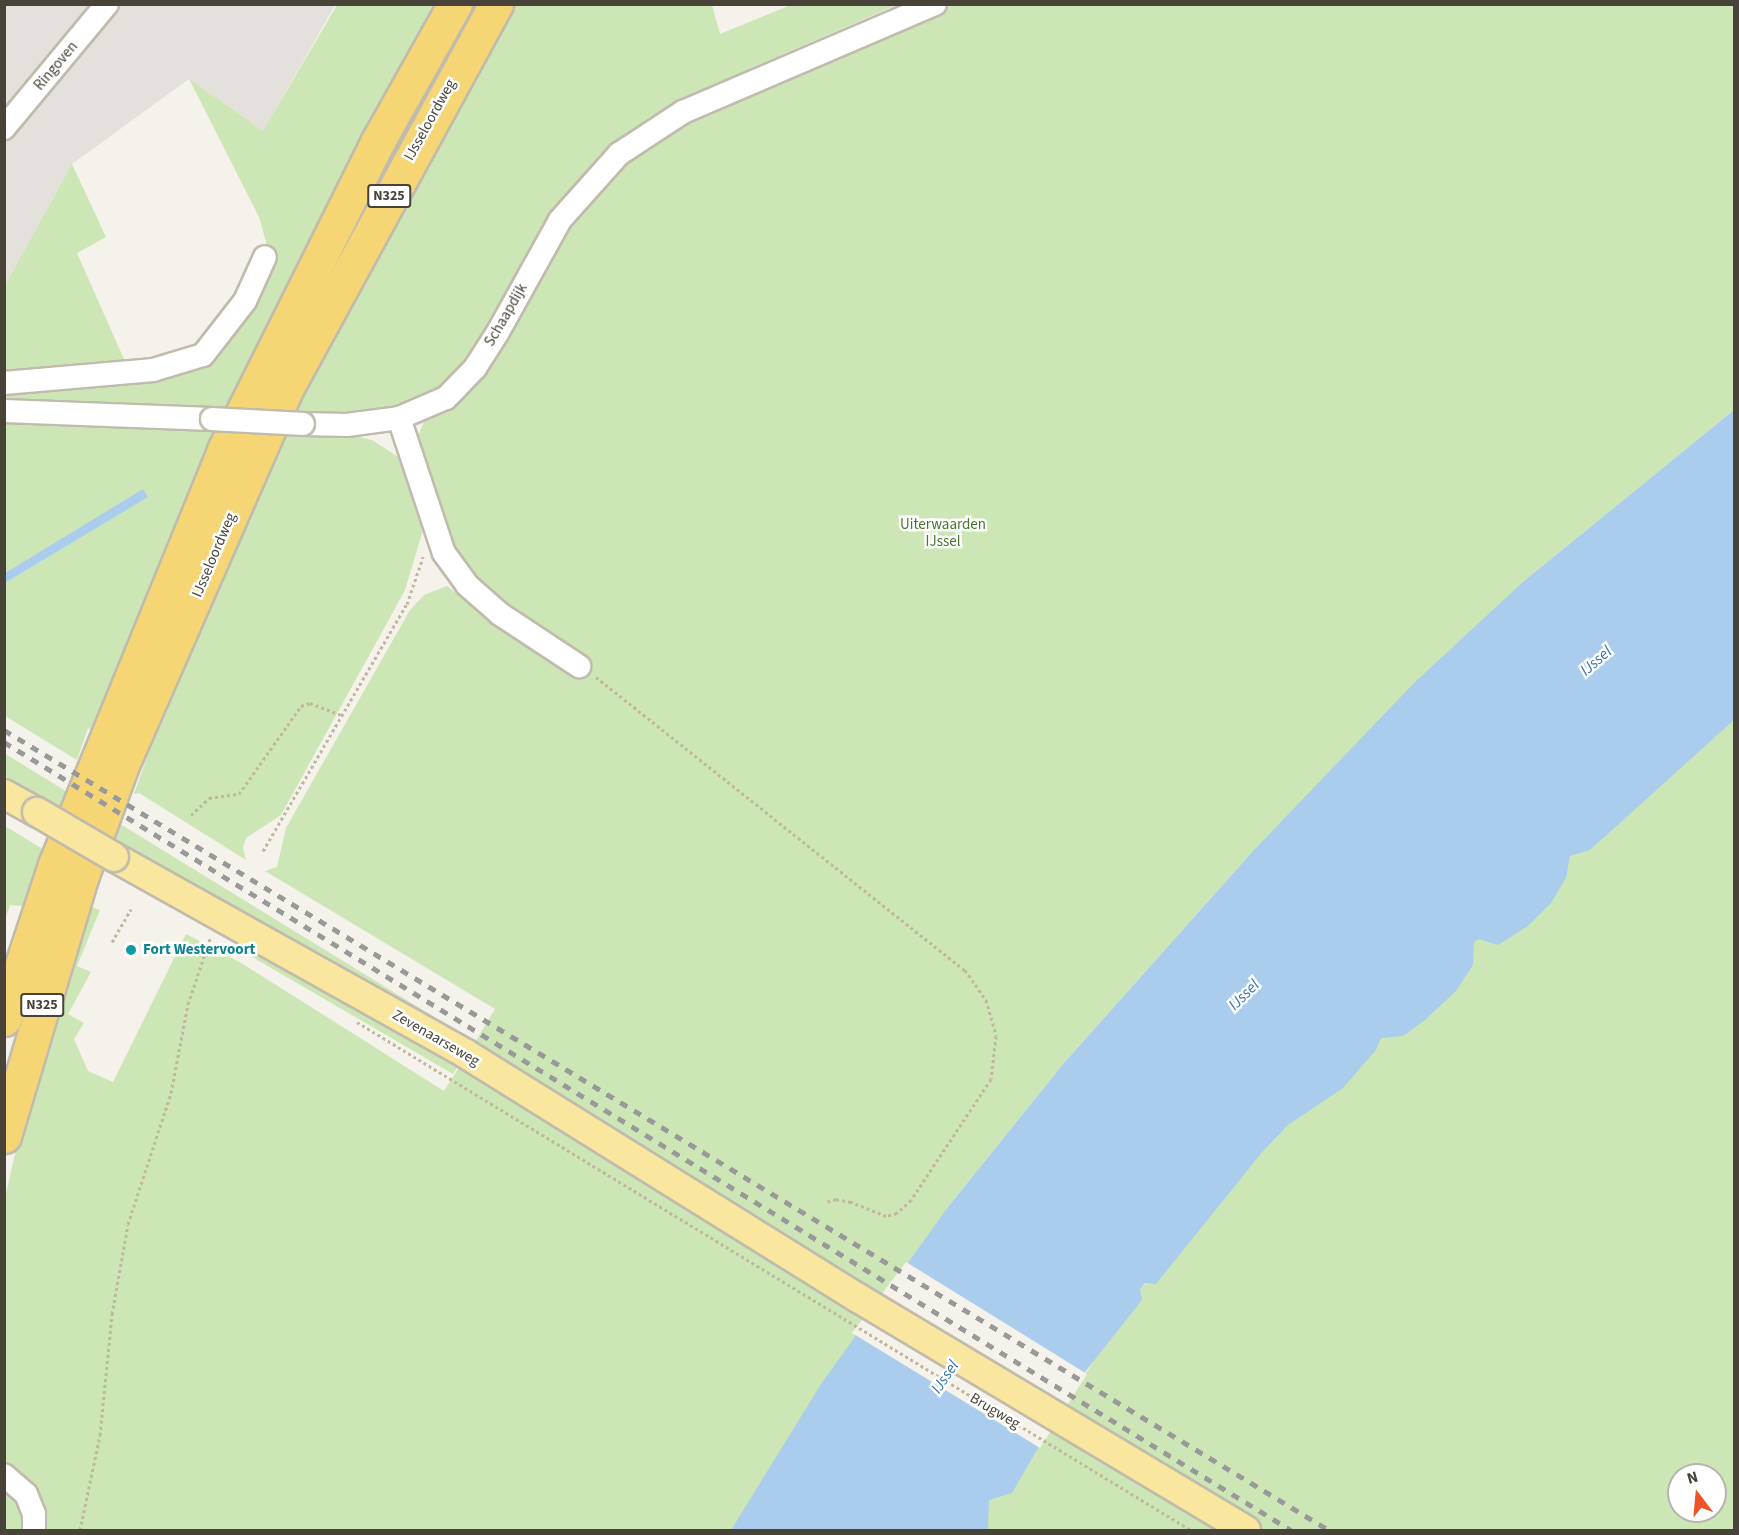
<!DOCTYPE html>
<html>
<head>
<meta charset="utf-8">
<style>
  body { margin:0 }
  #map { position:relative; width:1739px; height:1535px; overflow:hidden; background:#f4f2eb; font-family:"Source Sans 3",sans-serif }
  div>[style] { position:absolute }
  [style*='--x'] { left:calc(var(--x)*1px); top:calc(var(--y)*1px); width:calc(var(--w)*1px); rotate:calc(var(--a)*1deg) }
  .industrial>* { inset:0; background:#e4e1dc }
  .green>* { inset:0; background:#cde6b6 }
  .water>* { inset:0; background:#abcded }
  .pier>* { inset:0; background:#f4f2eb }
  .path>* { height:3px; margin-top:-1.5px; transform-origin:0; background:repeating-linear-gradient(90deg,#c1b79f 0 3px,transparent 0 6px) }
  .roads { filter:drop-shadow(2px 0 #c0bbad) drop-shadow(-2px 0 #c0bbad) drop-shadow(0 2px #c0bbad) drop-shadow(0 -2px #c0bbad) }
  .minor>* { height:22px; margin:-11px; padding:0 11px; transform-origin:11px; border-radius:11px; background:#fff }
  .major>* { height:28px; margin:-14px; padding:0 14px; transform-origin:14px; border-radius:14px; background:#f9e69f }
  .highway>* { height:33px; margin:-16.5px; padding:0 16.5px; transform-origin:16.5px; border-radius:16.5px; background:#f6d574 }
  .rail>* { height:4.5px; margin-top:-2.25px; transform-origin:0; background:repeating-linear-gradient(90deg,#999 0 8px,transparent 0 16px) }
  .bridges { filter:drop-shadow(2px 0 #c0bbad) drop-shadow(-2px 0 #c0bbad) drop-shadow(0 2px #c0bbad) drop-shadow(0 -2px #c0bbad) }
  .minor-bridge>* { height:22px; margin:-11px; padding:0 11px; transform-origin:11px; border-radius:11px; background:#fff }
  .major-bridge>* { height:28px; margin:-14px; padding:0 14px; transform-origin:14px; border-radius:14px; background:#f9e69f }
  .dots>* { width:16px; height:16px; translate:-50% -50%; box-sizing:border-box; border:3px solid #fff; border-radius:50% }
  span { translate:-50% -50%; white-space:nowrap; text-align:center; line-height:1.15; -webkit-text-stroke:5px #fff; paint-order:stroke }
  .shield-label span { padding:2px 4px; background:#fff; border:2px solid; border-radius:4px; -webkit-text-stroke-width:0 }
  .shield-label { font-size:14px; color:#484339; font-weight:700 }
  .street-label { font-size:15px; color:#484339 }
  .park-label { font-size:15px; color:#44782e }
  .culture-label { font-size:15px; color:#0d838f; font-weight:700 }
  .left { translate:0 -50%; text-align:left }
  .water-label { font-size:16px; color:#3673b0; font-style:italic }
  .frame { position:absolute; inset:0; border:6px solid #484339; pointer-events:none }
  .north { position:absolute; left:1667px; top:1463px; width:60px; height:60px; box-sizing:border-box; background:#fff; border:2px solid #b6b4b0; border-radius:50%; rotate:344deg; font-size:16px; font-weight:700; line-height:24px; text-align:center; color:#484339 }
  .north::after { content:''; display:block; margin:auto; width:21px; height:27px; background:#ef5427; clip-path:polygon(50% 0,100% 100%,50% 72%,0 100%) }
</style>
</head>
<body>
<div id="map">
  <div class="industrial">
    <div style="clip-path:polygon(5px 5px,335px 5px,263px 132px,189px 79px,72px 164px,5px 285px)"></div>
  </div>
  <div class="green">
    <div style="clip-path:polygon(337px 5px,433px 5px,299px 258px,231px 412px,5px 405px,5px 390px,194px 367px,270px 256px,259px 217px,189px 79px,263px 131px)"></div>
    <div style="clip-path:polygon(504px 5px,712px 5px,720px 34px,791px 5px,896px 5px,751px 68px,654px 117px,603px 155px,568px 195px,481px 347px,443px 387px,387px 414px,334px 416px,284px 412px)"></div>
    <div style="clip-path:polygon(952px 5px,1734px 5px,1734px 410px,1524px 581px,1253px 851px,1064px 1063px,948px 1207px,731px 1530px,40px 1530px,5px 1465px,5px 1198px,31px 1083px,86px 905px,100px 910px,77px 966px,91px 972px,68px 1014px,84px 1023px,74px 1039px,88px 1071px,113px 1082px,186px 934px,243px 964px,444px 1091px,472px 1047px,117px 841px,111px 837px,117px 822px,475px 1042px,495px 1009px,265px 871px,277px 867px,286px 828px,410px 610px,424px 595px,447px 586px,466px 601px,477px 581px,456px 553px,439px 513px,417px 438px,424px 422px,453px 403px,579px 206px,622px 162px,658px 135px)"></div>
    <div style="clip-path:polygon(72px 164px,106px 237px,77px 253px,127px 366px,5px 377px,5px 285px)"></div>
    <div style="clip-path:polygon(4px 419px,223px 426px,94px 731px,88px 728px,77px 760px,5px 716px,5px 583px,147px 497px,143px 490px,5px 573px)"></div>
    <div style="clip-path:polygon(340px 433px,372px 440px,406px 462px,424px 511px,422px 533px,405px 590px,392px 614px,281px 815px,246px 838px,243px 848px,246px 860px,139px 793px,134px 794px,183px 653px,280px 435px)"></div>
    <div style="clip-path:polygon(evenodd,1734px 705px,1734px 1530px,968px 1530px,989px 1499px,1032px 1456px,1140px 1290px,1257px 1151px,1366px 1048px,1458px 941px,1554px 854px,1734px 705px,1679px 1475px,1715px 1475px,1715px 1511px,1679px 1511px,1679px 1475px)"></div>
    <div style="clip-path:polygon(4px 753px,69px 793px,63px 809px,5px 776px)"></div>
    <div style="clip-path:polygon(5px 826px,46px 851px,35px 884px,29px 888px,22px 906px,10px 905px,5px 920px)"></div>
    <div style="clip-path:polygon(238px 944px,332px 996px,461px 1061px,453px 1074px,237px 948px)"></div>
    <div style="clip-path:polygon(4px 1486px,16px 1497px,25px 1530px,5px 1530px)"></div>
  </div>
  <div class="water">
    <div style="clip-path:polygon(1734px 410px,1734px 720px,1590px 850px,1570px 856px,1566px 878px,1551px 903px,1528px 926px,1498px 945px,1479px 939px,1474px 942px,1473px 965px,1456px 991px,1425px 1020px,1403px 1036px,1381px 1038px,1376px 1050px,1343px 1088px,1288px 1125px,1263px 1151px,1156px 1284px,1145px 1283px,1140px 1290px,1142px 1300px,1074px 1386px,1012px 1493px,989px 1500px,988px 1530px,731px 1530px,821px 1384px,948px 1207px,1064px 1063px,1253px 851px,1414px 683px,1524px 581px)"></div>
    <div style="clip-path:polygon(143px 489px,148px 497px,5px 583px,5px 573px)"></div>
  </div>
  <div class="pier">
    <div style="clip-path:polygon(906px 1262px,1087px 1374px,1040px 1448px,852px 1333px)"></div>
  </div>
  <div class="path">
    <div style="--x:596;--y:677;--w:471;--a:38.5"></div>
    <div style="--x:965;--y:970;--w:37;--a:55"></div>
    <div style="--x:986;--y:1000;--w:37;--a:74"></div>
    <div style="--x:996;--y:1036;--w:43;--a:96.6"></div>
    <div style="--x:991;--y:1079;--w:145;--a:123.5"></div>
    <div style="--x:911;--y:1200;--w:19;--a:137"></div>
    <div style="--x:897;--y:1213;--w:11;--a:165"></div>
    <div style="--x:886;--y:1216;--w:38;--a:-158"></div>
    <div style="--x:851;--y:1202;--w:15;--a:-169"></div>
    <div style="--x:836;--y:1199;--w:10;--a:163"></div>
    <div style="--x:191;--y:815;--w:25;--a:-43"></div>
    <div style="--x:209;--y:798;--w:30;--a:-8"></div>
    <div style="--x:239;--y:794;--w:108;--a:-54.8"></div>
    <div style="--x:301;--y:706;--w:9;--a:-18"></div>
    <div style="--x:310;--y:703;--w:33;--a:21"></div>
    <div style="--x:263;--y:851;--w:286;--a:-59.8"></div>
    <div style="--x:407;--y:604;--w:50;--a:-71.2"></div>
    <div style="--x:112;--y:942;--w:38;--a:-60"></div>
    <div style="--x:357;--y:1022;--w:977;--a:31.35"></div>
    <div style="--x:80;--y:1530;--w:97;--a:-78.1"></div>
    <div style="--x:100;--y:1435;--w:122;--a:-84.3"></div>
    <div style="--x:112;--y:1314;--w:91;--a:-79.9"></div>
    <div style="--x:128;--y:1224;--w:138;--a:-71.8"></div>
    <div style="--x:171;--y:1093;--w:91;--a:-79.2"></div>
    <div style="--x:188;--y:1004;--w:69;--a:-71.3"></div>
  </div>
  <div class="roads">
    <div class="minor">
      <div style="--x:4;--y:128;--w:161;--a:-50.3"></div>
      <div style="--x:4;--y:383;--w:150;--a:-5"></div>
      <div style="--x:153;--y:370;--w:52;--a:-16.7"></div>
      <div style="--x:203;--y:355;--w:68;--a:-52.1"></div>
      <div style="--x:245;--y:301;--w:48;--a:-65.6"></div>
      <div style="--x:4;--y:411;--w:208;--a:2.2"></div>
      <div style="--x:399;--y:418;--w:142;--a:71.6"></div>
      <div style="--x:444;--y:553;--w:39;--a:54"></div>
      <div style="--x:467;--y:585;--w:44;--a:41.3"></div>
      <div style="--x:500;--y:614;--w:95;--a:33.4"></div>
      <div style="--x:303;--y:424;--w:44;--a:1.3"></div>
      <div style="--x:347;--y:425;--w:52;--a:-7.7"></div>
      <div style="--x:399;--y:418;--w:51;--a:-23.1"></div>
      <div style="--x:446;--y:398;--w:42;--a:-46"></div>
      <div style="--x:475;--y:368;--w:43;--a:-57.4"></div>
      <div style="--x:498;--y:332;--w:128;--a:-61"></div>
      <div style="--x:560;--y:220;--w:89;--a:-48.2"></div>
      <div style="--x:619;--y:154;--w:77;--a:-33.3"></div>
      <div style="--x:683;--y:112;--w:274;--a:-23.2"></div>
      <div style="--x:4;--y:1475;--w:29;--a:41"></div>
      <div style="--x:26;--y:1494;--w:22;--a:68"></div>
      <div style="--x:34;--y:1514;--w:16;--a:90"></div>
    </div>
    <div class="major">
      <div style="--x:4;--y:794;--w:38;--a:29"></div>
      <div style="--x:114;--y:857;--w:403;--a:29.2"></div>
      <div style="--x:466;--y:1054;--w:462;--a:31.9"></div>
      <div style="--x:858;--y:1298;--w:452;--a:30.9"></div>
    </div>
    <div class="highway">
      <div style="--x:4;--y:1019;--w:162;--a:-71.7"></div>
      <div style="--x:55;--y:865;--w:448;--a:-67.8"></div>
      <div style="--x:224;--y:450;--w:345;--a:-63.5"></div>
      <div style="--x:378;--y:141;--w:157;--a:-60.7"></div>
      <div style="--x:4;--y:1136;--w:272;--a:-73.4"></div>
      <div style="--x:82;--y:875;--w:115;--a:-70.1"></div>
      <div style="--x:121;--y:767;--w:412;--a:-66.4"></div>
      <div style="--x:286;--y:389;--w:439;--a:-61.4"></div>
    </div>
  </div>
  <div class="rail">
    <div style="--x:4;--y:730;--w:1548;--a:31.12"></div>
    <div style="--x:4;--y:742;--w:1509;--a:31.48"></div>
  </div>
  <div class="bridges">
    <div class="minor-bridge">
      <div style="--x:212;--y:419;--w:91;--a:3.1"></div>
    </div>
    <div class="major-bridge">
      <div style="--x:37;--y:812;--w:89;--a:30.3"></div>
    </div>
  </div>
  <div class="dots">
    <div style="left:131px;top:950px;background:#0f9aa8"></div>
  </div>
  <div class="shield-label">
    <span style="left:389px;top:196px">N325</span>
    <span style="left:42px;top:1005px">N325</span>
  </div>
  <div class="street-label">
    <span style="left:56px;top:66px;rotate:-50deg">Ringoven</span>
    <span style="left:430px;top:120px;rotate:-61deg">IJsseloordweg</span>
    <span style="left:506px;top:315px;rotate:-60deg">Schaapdijk</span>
    <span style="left:214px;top:555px;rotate:-67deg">IJsseloordweg</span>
    <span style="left:436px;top:1038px;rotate:30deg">Zevenaarseweg</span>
    <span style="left:995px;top:1411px;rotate:31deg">Brugweg</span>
  </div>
  <div class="park-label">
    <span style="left:943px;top:533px">Uiterwaarden<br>IJssel</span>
  </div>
  <div class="culture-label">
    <span class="left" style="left:143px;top:950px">Fort Westervoort</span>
  </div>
  <div class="water-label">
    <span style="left:1596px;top:661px;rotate:-41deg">IJssel</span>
    <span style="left:1244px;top:995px;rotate:-45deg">IJssel</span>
    <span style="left:945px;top:1377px;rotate:-56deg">IJssel</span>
  </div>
  <div class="frame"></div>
  <div class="north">N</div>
</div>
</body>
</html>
